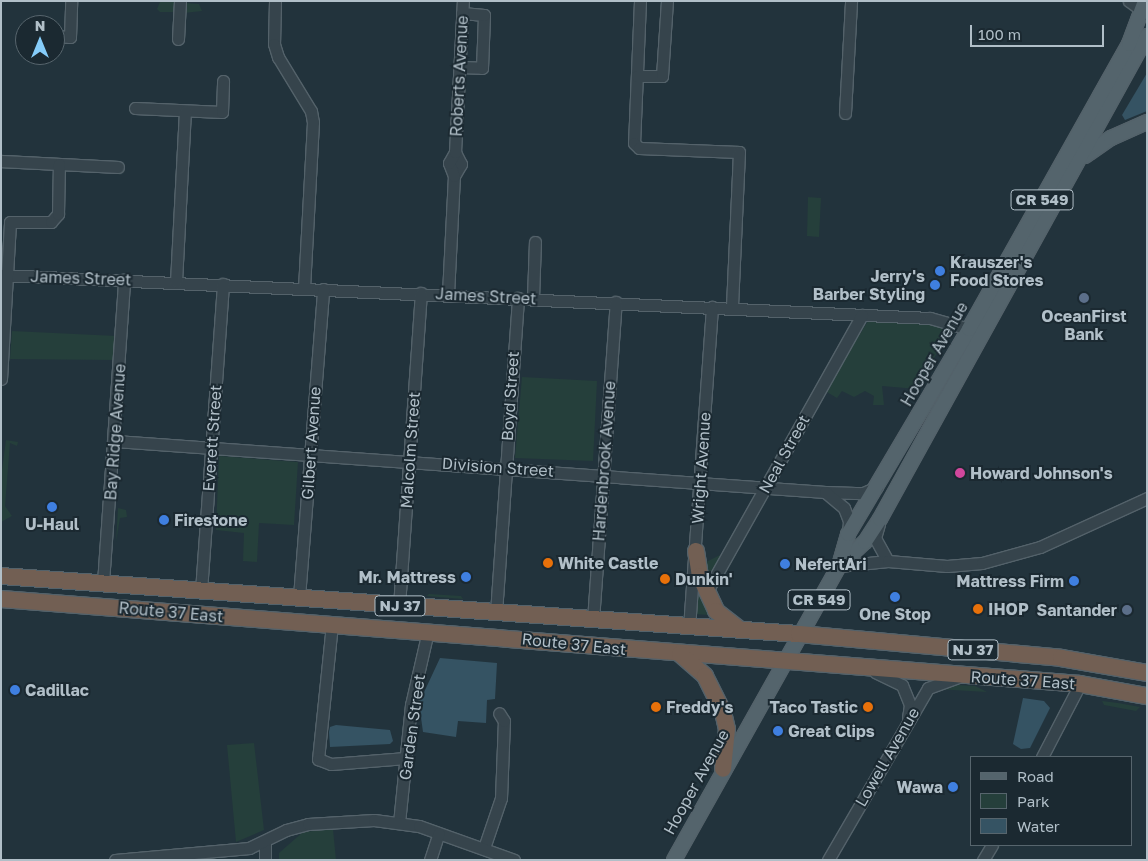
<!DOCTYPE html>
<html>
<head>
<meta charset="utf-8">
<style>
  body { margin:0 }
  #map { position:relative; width:1148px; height:861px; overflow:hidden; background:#22333c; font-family:"Golos Text",sans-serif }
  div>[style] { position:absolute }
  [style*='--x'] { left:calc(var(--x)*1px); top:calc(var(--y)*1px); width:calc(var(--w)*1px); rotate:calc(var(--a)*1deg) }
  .green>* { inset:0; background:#253f3b }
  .water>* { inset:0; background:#355363 }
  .roads { filter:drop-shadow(1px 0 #54626a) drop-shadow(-1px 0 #54626a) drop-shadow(0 1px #54626a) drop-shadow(0 -1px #54626a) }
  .minor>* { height:11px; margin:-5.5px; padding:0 5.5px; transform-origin:5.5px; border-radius:5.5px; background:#36444c }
  .major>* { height:14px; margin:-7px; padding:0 7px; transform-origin:7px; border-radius:7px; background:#54646c }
  .highway>* { height:16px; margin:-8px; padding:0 8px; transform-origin:8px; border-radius:8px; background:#725f53 }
  .dots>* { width:14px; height:14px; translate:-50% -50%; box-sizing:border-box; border:2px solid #1b2931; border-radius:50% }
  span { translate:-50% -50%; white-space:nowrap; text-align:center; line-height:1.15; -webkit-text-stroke:4px #1b2931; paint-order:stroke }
  .shield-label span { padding:1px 4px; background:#1b2931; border:1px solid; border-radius:4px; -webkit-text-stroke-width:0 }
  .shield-label { font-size:15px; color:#b1bfc8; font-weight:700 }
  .street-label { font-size:16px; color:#b1bfc8 }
  .poi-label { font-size:16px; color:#b1bfc8; font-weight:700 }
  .left { translate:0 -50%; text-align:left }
  .right { translate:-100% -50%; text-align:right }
  .frame { position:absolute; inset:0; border:2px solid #b1bfc8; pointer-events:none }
  .legend { position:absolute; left:970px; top:756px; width:162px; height:90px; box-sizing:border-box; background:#1b2931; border:1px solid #57656d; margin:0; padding:6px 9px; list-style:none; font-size:15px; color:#b1bfc8 }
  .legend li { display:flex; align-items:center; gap:10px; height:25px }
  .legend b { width:25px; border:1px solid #57656d }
  .north { position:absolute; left:15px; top:15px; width:50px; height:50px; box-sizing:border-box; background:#1b2931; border:1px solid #57656d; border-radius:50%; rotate:0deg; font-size:14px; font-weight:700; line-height:20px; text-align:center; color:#b1bfc8 }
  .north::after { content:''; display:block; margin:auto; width:18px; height:22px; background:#85ccf9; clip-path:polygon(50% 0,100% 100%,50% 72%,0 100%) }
  .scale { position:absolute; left:970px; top:25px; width:134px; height:22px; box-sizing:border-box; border:2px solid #b1bfc8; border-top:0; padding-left:6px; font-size:15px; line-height:18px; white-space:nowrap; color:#b1bfc8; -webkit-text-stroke:4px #1b2931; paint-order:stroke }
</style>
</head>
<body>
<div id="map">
  <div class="green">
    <div style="clip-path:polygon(160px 2px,174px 2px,174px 12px,160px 12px,157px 9px)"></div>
    <div style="clip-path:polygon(185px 3px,199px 4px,202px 11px,184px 13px)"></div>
    <div style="clip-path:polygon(808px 197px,821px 198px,819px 237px,807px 236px)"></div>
    <div style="clip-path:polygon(868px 321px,931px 325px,941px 328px,947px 335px,917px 389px,882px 386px,884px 405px,873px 405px,874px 396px,865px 391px,854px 397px,842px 391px,837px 398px,825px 391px)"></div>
    <div style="clip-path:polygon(12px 331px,117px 336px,115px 360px,10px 359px)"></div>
    <div style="clip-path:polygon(522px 377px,597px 381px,593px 461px,515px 458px)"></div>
    <div style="clip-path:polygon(6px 440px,18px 442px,17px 446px,10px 443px,5px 506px,12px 516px,1px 522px,1px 477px)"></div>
    <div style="clip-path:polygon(219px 456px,298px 462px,294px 525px,259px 523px,257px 562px,243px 561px,244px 533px,216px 530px)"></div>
    <div style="clip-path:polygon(118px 508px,126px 510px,127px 517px,120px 518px,116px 542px)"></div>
    <div style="clip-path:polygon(722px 554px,708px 579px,702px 564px)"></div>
    <div style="clip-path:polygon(696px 589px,698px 589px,709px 615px,694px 614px)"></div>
    <div style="clip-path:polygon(429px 594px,461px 596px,463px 599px,426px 596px)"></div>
    <div style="clip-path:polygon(942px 684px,975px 686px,987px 692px,936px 689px)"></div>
    <div style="clip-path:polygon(1102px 701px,1118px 703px,1140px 707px,1136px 711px,1104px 705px)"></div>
    <div style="clip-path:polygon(254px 743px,264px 830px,236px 842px,227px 745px)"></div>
    <div style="clip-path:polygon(333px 829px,336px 860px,279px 860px,279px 853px,303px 832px)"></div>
  </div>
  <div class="water">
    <div style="clip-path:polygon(1147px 73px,1147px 111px,1125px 120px,1122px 115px)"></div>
    <div style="clip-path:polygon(440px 658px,497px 663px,495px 699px,487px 700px,486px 723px,458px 721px,456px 737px,423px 732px,419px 703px)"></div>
    <div style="clip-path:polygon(1023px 698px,1044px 701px,1050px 708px,1030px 748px,1021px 749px,1013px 744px)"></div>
    <div style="clip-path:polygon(336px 725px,390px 730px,393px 741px,390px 744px,330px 747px,329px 732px,330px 727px)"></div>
  </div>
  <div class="roads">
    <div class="minor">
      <div style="--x:275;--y:1;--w:43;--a:91.3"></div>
      <div style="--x:274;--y:44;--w:14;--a:73"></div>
      <div style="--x:278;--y:57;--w:63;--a:58.6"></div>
      <div style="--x:311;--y:111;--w:11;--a:80"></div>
      <div style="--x:313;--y:122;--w:166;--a:93.1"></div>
      <div style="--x:640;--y:1;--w:142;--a:92.4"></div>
      <div style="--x:634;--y:143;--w:7;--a:45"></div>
      <div style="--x:639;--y:148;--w:100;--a:2.3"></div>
      <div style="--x:739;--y:152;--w:156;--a:92.6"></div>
      <div style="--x:1129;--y:1;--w:22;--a:36"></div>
      <div style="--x:55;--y:36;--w:15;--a:4"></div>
      <div style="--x:70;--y:37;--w:36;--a:-88"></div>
      <div style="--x:178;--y:39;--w:38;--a:-87"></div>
      <div style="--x:459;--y:67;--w:23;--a:2"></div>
      <div style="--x:482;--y:68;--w:53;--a:-87.8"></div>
      <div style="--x:484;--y:15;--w:22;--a:-175"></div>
      <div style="--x:637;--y:76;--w:25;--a:0"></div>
      <div style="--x:662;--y:76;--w:75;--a:-86.2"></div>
      <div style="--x:135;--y:108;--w:87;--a:2.6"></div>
      <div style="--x:222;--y:112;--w:31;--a:-88"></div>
      <div style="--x:845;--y:113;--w:112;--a:-86.9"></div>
      <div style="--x:1;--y:161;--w:117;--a:2.9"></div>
      <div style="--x:454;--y:176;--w:14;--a:-60"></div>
      <div style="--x:461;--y:164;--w:13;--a:-117"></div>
      <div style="--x:1;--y:275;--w:930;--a:2.65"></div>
      <div style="--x:930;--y:318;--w:41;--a:15.8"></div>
      <div style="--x:176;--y:282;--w:171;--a:-87"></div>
      <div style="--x:448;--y:294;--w:118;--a:-87.1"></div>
      <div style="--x:454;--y:176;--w:14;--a:-111"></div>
      <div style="--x:449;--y:163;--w:13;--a:-61"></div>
      <div style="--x:455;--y:152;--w:151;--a:-87"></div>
      <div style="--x:533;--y:298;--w:56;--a:-88"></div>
      <div style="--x:1;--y:379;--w:157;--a:-86.7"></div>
      <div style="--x:10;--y:222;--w:41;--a:0"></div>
      <div style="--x:51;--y:222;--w:11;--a:-49"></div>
      <div style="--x:58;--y:214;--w:50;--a:-88.9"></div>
      <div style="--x:115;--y:441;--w:712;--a:4.11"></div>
      <div style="--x:825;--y:492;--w:38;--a:2"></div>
      <div style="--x:863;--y:493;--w:15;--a:-23"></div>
      <div style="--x:825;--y:492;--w:25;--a:40"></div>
      <div style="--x:844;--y:508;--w:14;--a:69"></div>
      <div style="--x:849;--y:521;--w:13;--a:94"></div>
      <div style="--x:879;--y:524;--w:15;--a:106"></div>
      <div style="--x:875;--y:538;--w:26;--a:61"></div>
      <div style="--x:839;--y:566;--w:49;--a:-5.8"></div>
      <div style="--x:888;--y:561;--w:59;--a:4.8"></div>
      <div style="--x:947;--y:566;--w:35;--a:-5"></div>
      <div style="--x:982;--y:563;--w:60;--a:-15.4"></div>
      <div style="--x:1040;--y:547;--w:118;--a:-24.6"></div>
      <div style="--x:103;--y:583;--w:304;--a:-86"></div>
      <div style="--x:201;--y:591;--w:308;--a:-85.9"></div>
      <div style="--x:706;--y:593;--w:319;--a:-60.7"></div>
      <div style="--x:299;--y:597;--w:309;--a:-85.5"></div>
      <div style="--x:399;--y:606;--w:314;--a:-86"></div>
      <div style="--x:496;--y:613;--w:316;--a:-86"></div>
      <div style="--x:593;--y:620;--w:319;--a:-85.9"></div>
      <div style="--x:332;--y:624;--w:136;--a:95.9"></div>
      <div style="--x:318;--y:759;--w:14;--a:21"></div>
      <div style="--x:331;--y:764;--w:75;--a:-4.6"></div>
      <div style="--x:689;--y:628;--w:322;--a:-85.9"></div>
      <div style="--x:875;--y:672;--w:30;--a:26"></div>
      <div style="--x:902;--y:685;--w:22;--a:68"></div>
      <div style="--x:910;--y:705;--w:12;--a:99"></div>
      <div style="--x:1042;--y:757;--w:82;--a:-62.5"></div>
      <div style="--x:399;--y:823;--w:119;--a:-84.2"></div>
      <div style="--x:411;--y:705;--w:76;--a:-77.1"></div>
      <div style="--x:265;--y:843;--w:17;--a:90"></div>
      <div style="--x:484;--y:848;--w:53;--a:-71.2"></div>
      <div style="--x:501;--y:798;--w:77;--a:-87.8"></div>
      <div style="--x:504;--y:721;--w:9;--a:-122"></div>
      <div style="--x:115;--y:860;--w:135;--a:-5.1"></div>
      <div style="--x:249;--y:848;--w:41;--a:-25.9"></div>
      <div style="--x:286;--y:830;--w:23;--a:-15"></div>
      <div style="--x:308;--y:824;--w:66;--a:-3.5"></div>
      <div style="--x:374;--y:820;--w:45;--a:7.6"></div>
      <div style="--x:419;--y:826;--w:101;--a:19.7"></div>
      <div style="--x:430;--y:860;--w:28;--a:-72"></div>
      <div style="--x:828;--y:860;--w:199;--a:-59.8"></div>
      <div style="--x:928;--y:688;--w:32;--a:-20"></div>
      <div style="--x:983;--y:860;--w:17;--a:-59"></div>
    </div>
    <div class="major">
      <div style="--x:1085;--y:156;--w:32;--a:-35"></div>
      <div style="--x:1111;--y:138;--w:39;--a:-24"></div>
      <div style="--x:840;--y:565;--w:34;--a:-43"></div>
      <div style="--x:865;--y:542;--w:27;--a:-57"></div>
      <div style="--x:880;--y:519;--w:552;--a:-61.07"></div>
      <div style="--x:674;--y:860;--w:337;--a:-60.7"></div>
      <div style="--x:839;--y:566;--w:33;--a:-74"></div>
      <div style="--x:848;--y:534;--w:238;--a:-59.4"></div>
      <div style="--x:969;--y:329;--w:327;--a:-60.7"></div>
      <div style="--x:1129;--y:44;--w:46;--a:-69.6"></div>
    </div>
    <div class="highway">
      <div style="--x:696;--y:551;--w:25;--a:81"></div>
      <div style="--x:700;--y:576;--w:38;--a:65"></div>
      <div style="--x:716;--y:611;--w:31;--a:38"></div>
      <div style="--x:1;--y:576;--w:800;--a:4.16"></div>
      <div style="--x:799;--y:634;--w:263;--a:5.2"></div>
      <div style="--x:1061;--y:658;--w:87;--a:9.9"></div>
      <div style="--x:1;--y:599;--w:1082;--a:4.5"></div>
      <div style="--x:1080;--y:684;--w:68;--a:10.2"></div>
      <div style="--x:680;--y:654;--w:33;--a:41"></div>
      <div style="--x:705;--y:676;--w:40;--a:63.4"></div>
      <div style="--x:723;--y:712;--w:17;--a:77"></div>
      <div style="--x:727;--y:729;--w:40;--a:95.7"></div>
    </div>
  </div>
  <div class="dots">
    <div style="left:940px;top:271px;background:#3f7fe0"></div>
    <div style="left:935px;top:285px;background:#3f7fe0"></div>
    <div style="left:1084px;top:298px;background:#5c6f8a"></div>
    <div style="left:960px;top:473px;background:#d1479c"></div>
    <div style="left:52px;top:507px;background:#3f7fe0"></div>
    <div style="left:164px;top:520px;background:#3f7fe0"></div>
    <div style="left:548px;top:563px;background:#e8710a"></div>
    <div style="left:785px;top:564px;background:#3f7fe0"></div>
    <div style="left:466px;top:577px;background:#3f7fe0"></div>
    <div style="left:665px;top:579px;background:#e8710a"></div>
    <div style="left:1074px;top:581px;background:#3f7fe0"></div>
    <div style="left:895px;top:597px;background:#3f7fe0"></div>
    <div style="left:978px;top:609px;background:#e8710a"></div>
    <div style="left:1127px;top:610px;background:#5c6f8a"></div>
    <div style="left:15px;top:690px;background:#3f7fe0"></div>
    <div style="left:656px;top:707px;background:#e8710a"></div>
    <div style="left:868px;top:707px;background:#e8710a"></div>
    <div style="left:778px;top:731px;background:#3f7fe0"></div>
    <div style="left:953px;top:787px;background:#3f7fe0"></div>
  </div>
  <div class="shield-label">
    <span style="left:1042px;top:200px">CR 549</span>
    <span style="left:819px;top:600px">CR 549</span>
    <span style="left:400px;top:606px">NJ 37</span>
    <span style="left:973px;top:650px">NJ 37</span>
  </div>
  <div class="street-label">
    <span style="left:459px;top:76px;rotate:-87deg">Roberts Avenue</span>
    <span style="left:81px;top:278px;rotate:2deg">James Street</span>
    <span style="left:486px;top:296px;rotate:3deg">James Street</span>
    <span style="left:934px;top:354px;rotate:-60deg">Hooper Avenue</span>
    <span style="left:510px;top:396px;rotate:-86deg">Boyd Street</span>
    <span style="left:115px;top:432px;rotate:-86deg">Bay Ridge Avenue</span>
    <span style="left:212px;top:438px;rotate:-86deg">Everett Street</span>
    <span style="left:311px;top:443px;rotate:-86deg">Gilbert Avenue</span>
    <span style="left:410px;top:450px;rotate:-86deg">Malcolm Street</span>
    <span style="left:784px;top:454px;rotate:-61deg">Neal Street</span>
    <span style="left:604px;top:461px;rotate:-86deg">Hardenbrook Avenue</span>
    <span style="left:498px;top:467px;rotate:4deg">Division Street</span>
    <span style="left:701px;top:468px;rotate:-86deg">Wright Avenue</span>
    <span style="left:171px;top:612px;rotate:5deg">Route 37 East</span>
    <span style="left:574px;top:644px;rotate:6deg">Route 37 East</span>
    <span style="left:1023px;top:680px;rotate:4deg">Route 37 East</span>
    <span style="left:412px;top:727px;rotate:-82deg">Garden Street</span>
    <span style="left:887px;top:757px;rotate:-60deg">Lowell Avenue</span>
    <span style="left:696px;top:782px;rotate:-61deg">Hooper Avenue</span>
  </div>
  <div class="poi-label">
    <span class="left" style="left:950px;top:271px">Krauszer's<br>Food Stores</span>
    <span class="right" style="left:925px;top:285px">Jerry's<br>Barber Styling</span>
    <span style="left:1084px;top:325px">OceanFirst<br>Bank</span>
    <span class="left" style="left:970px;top:473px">Howard Johnson's</span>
    <span class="left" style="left:174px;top:520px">Firestone</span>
    <span style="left:52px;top:524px">U-Haul</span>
    <span class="left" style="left:558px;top:563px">White Castle</span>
    <span class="left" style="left:795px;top:564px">NefertAri</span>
    <span class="right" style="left:456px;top:577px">Mr. Mattress</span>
    <span class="left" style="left:675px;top:579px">Dunkin'</span>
    <span class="right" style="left:1064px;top:581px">Mattress Firm</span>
    <span class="left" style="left:988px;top:609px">IHOP</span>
    <span class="right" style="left:1117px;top:610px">Santander</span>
    <span style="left:895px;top:614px">One Stop</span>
    <span class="left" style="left:25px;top:690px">Cadillac</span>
    <span class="left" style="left:666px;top:707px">Freddy's</span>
    <span class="right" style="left:858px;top:707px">Taco Tastic</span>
    <span class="left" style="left:788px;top:731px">Great Clips</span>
    <span class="right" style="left:943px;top:787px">Wawa</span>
  </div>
  <div class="frame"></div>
  <ul class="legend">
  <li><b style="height:6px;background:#54646c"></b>Road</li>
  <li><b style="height:14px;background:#253f3b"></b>Park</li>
  <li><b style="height:14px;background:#355363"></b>Water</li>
  </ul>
  <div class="north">N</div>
  <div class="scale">100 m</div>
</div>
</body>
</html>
